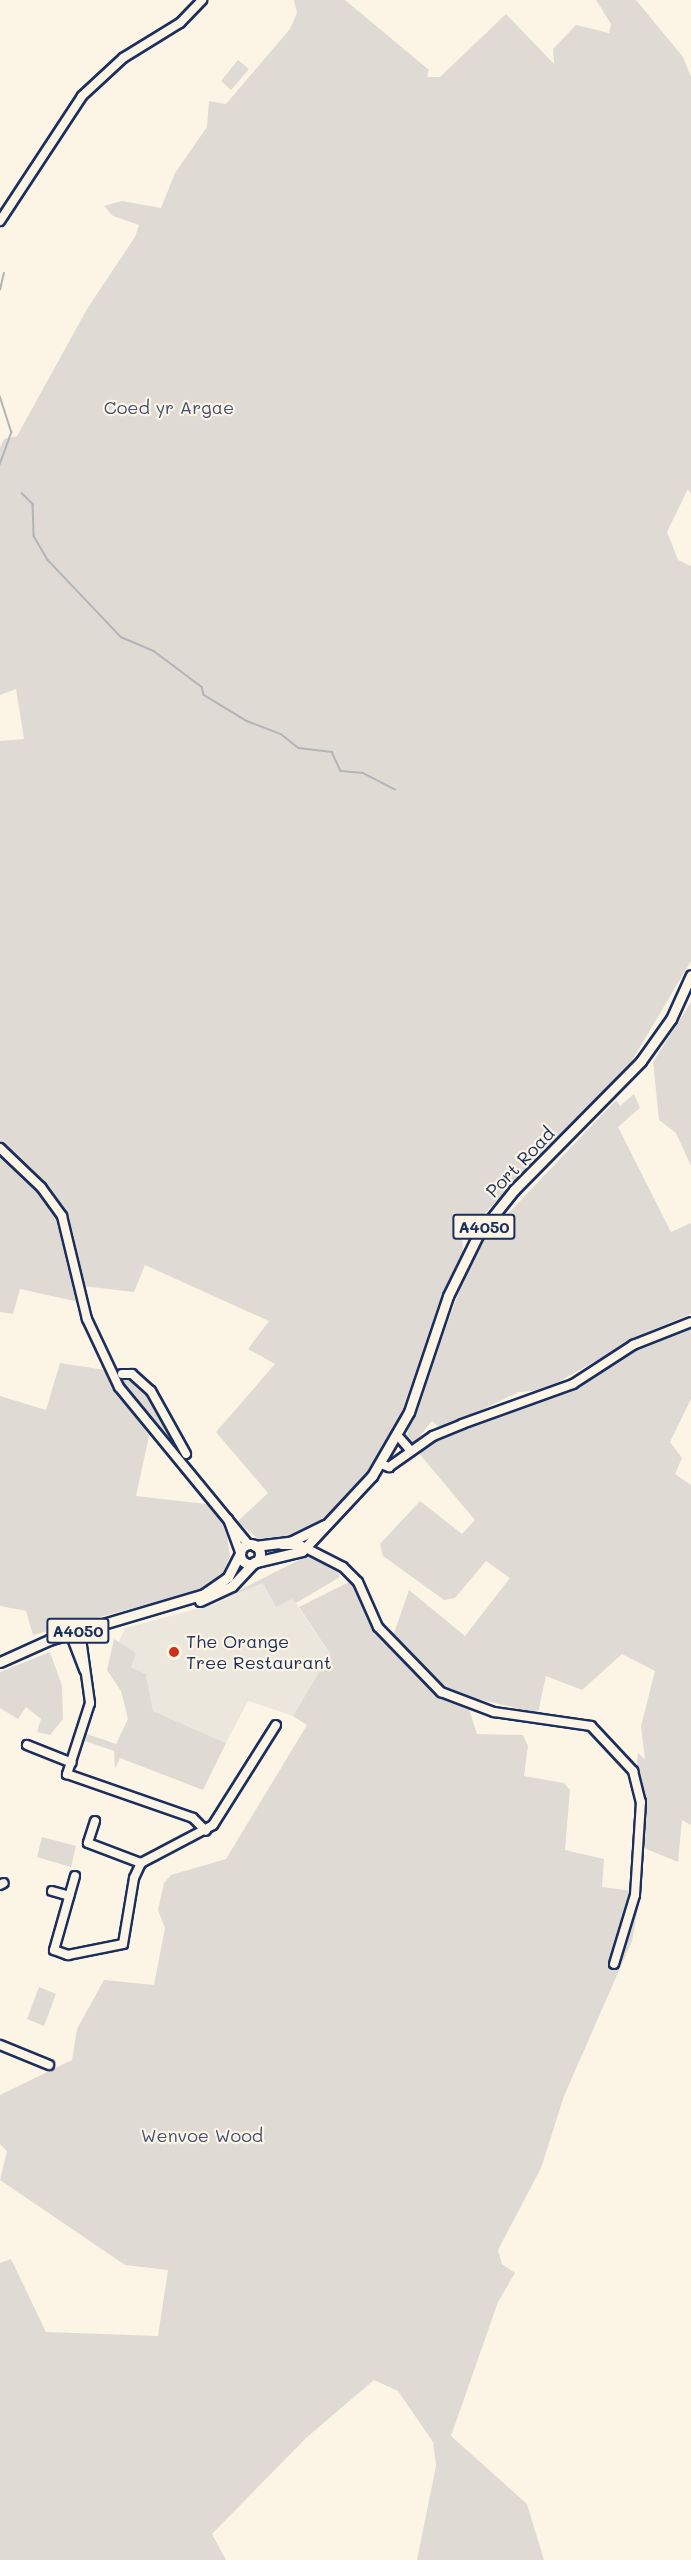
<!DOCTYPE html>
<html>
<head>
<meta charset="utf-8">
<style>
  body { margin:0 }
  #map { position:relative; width:691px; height:2560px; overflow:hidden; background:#fcf5e5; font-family:Mali,sans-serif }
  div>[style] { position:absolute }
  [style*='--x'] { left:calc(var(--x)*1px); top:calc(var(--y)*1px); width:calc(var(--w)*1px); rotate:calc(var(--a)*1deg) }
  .built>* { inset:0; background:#ece7dc }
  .green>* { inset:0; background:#dfdbd4 }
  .stream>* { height:1.5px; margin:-0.75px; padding:0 0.75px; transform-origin:0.75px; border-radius:0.75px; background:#b2b4b8 }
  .roads { filter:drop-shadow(2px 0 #1b2f5e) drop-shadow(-2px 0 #1b2f5e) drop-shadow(0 2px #1b2f5e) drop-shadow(0 -2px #1b2f5e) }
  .minor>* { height:8px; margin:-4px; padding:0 4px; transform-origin:4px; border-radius:4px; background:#fcf5e5 }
  .major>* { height:9px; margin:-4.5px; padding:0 4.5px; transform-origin:4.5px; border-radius:4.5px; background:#fcf5e5 }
  .major>.ring { margin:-4.5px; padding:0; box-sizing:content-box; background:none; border:9px solid #fcf5e5; border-radius:50% }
  .dots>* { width:16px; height:16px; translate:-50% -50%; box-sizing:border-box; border:3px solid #fcf5e5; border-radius:50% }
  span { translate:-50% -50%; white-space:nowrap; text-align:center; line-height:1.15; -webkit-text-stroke:4.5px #fcf5e5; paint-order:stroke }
  .shield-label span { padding:2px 4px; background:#fcf5e5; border:2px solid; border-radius:4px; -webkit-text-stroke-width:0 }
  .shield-label { font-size:16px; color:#1b2f5e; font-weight:700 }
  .park-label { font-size:18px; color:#425176 }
  .street-label { font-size:18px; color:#1b2f5e }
  .poi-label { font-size:18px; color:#1b2f5e }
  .left { translate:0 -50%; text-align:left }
</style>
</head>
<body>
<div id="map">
  <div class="built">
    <div style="clip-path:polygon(263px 1583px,293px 1599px,330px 1655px,293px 1716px,248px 1701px,226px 1743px,153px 1711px,146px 1674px,131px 1667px,119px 1642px,125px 1628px,215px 1604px)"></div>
  </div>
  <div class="green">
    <div style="clip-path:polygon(294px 0,345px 0,429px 70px,427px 77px,440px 77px,506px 14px,554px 64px,553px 49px,576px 25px,609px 33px,611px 24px,596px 0,636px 0,683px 57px,691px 77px,691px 494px,688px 489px,667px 532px,678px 560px,691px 566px,691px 961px,627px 1069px,462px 1236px,463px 1253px,408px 1402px,364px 1478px,330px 1518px,300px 1534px,261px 1541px,237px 1522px,268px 1493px,216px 1432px,275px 1364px,248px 1349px,269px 1321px,145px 1265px,134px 1292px,83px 1286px,73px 1232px,58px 1201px,0 1142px,0 741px,24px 739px,16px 689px,0 695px,0 448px,4px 439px,17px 436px,87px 309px,135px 237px,139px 225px,113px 216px,104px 206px,122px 201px,161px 208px,175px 173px,207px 127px,209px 101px,226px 104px,290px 29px,297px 13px)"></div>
    <div style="clip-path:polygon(238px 60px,249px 69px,231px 90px,221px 81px)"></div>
    <div style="clip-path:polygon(691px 1002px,691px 1166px,676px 1133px,659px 1120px,653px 1062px)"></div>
    <div style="clip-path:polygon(634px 1094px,640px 1108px,618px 1127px,671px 1232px,691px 1223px,691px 1314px,645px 1333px,544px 1390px,519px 1392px,441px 1429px,432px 1421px,412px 1446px,405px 1439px,469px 1264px,487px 1236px,616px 1100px,620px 1106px)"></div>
    <div style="clip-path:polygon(0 1151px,46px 1196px,61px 1221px,79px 1302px,20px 1289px,13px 1314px,0 1312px)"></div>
    <div style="clip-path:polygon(691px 1324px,691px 1399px,670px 1442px,682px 1458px,675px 1474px,691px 1485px,691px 1825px,682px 1820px,678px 1862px,644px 1848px,637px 1761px,638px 1753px,645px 1759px,641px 1726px,655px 1671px,622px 1654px,582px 1690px,546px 1676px,538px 1713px,442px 1691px,392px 1639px,409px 1590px,465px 1636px,510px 1578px,486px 1561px,455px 1598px,444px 1600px,383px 1556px,380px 1544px,420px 1501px,462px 1534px,475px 1520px,417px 1451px,439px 1436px,553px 1396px,596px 1375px,641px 1344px)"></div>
    <div style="clip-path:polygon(108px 1360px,151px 1396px,170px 1438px,140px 1410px)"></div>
    <div style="clip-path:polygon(60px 1363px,105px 1370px,149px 1436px,136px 1496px,215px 1505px,224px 1516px,230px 1556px,223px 1573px,197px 1591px,33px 1635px,26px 1611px,0 1606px,0 1396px,46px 1410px)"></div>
    <div style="clip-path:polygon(307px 1556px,334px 1566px,340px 1577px,296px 1603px,292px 1599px,276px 1607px,263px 1583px,210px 1605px)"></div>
    <div style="clip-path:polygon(351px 1581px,380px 1637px,426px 1685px,469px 1709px,477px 1734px,523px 1735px,528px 1746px,524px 1776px,564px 1783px,570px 1790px,565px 1850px,604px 1859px,602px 1887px,641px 1892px,632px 1941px,564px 2096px,541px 2168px,498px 2250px,502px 2264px,515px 2273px,498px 2302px,451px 2436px,527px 2504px,544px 2560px,417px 2560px,436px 2466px,433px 2442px,398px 2391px,374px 2380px,306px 2438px,212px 2534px,226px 2560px,0 2560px,0 2263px,11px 2259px,46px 2332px,158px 2336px,168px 2270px,125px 2265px,0 2180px,7px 2151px,0 2144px,0 2095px,72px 2060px,77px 2029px,104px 1980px,154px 1985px,165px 1928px,158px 1910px,164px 1883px,171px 1875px,226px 1859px,307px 1725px,293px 1716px,330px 1654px,299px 1607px)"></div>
    <div style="clip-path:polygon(114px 1639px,136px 1653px,131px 1667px,146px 1674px,153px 1711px,226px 1743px,203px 1790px,120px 1758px,115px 1769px,114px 1751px,85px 1741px,87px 1734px,116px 1744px,128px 1719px,121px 1691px,107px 1670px)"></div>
    <div style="clip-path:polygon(50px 1652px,62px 1686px,63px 1719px,50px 1735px,37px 1732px,41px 1719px,26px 1707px,18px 1719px,0 1708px,0 1672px)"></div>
    <div style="clip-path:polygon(42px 1837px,76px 1846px,71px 1867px,37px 1857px)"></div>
    <div style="clip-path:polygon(39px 1987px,56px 1994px,44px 2026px,27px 2019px)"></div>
  </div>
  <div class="stream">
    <div style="--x:0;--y:290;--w:17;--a:-77"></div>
    <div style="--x:0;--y:396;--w:38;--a:72"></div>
    <div style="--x:12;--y:432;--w:35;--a:110"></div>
    <div style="--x:22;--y:493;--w:16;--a:45"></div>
    <div style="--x:33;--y:504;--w:32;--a:88"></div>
    <div style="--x:34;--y:536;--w:28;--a:60"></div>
    <div style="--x:48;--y:560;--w:106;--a:46.5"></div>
    <div style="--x:121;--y:637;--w:36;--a:23"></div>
    <div style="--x:154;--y:651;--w:60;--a:36.9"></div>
    <div style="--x:202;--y:687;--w:8;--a:76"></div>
    <div style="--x:204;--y:695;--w:50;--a:31.2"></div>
    <div style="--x:247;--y:721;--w:36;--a:21"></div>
    <div style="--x:281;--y:734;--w:23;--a:38"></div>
    <div style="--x:299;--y:748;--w:33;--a:7"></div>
    <div style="--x:332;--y:752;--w:21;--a:65"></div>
    <div style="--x:341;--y:771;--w:22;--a:5"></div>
    <div style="--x:363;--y:773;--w:36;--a:27"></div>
  </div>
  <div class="roads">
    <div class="minor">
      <div style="--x:0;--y:221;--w:149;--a:-56.7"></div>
      <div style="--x:82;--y:96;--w:56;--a:-42.8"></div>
      <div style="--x:123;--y:58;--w:67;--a:-31.6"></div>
      <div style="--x:180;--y:23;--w:32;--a:-46"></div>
      <div style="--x:0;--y:1148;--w:57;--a:43.6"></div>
      <div style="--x:41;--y:1187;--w:36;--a:54"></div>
      <div style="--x:62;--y:1216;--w:106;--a:76.4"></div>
      <div style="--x:87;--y:1319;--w:75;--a:64.8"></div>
      <div style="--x:119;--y:1387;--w:203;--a:50.6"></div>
      <div style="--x:122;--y:1374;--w:10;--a:0"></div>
      <div style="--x:132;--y:1374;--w:25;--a:42"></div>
      <div style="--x:151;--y:1391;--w:72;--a:60.9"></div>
      <div style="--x:398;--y:1436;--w:18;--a:49"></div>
      <div style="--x:381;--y:1464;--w:9;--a:21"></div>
      <div style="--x:389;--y:1467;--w:54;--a:-35.2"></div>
      <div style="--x:433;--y:1436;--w:31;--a:-22"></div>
      <div style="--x:462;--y:1424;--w:118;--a:-19.8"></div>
      <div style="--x:573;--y:1384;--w:72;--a:-33"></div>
      <div style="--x:633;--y:1345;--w:62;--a:-21.6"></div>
      <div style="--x:228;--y:1519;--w:35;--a:70"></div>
      <div style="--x:282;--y:1545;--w:18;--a:0"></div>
      <div style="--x:300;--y:1545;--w:48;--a:27.1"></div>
      <div style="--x:343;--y:1567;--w:21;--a:45"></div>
      <div style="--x:358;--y:1582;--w:49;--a:66"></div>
      <div style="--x:378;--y:1627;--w:91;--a:45.9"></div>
      <div style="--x:441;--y:1692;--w:57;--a:20.7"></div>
      <div style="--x:494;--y:1712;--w:98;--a:8.2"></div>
      <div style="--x:591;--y:1726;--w:62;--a:47"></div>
      <div style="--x:633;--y:1771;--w:32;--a:76"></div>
      <div style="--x:641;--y:1802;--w:93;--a:93.7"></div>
      <div style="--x:635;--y:1895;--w:72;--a:106.9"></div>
      <div style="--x:80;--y:1631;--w:73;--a:82.1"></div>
      <div style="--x:90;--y:1703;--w:75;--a:107.9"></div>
      <div style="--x:67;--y:1774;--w:133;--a:19.2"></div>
      <div style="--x:193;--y:1818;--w:18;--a:45"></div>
      <div style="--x:70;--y:1633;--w:40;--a:69"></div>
      <div style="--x:27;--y:1745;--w:48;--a:21.8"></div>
      <div style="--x:95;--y:1821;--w:23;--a:108"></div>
      <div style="--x:88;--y:1843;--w:57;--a:20.7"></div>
      <div style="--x:75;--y:1876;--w:77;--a:105.8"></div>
      <div style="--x:54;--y:1950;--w:15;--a:20"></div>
      <div style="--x:68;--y:1955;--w:56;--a:-11.3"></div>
      <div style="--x:123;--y:1944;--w:67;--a:-80.5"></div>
      <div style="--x:134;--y:1878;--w:17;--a:-65"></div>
      <div style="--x:141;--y:1863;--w:81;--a:-27.8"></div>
      <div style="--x:213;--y:1825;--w:118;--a:-57.8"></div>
      <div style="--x:0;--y:1885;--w:4;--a:-27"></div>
      <div style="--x:52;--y:1891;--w:18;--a:16"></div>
      <div style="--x:0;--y:2045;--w:53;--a:22.2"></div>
    </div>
    <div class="major">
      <div class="ring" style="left:240px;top:1544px;width:11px;height:11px"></div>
      <div style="--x:255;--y:1546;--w:35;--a:-7"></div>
      <div style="--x:290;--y:1542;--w:39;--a:-26"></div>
      <div style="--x:256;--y:1562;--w:47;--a:-13.4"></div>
      <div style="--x:302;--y:1551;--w:103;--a:-47"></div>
      <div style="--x:372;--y:1476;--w:74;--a:-60"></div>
      <div style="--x:409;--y:1412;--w:122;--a:-71.4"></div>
      <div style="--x:448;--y:1296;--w:68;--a:-63.8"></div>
      <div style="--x:478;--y:1235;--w:58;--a:-51.3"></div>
      <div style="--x:514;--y:1190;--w:181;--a:-45.4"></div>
      <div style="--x:641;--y:1061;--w:52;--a:-54.5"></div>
      <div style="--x:671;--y:1019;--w:48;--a:-65.6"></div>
      <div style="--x:200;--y:1601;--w:35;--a:-25"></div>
      <div style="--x:232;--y:1586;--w:33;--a:-47"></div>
      <div style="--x:0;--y:1662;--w:54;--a:-24.2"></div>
      <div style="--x:49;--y:1640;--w:162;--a:-16.5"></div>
      <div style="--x:204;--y:1594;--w:29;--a:-35"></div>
      <div style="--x:228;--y:1577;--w:27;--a:-63"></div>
    </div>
  </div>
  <div class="dots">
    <div style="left:174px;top:1652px;background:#c8321e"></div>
  </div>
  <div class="shield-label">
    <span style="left:484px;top:1227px">A4050</span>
    <span style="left:78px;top:1631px">A4050</span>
  </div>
  <div class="park-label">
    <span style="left:169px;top:407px">Coed yr Argae</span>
    <span style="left:202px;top:2135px">Wenvoe Wood</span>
  </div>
  <div class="street-label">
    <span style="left:520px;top:1162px;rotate:-46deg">Port Road</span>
  </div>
  <div class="poi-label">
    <span class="left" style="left:186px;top:1652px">The Orange<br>Tree Restaurant</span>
  </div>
</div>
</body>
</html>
